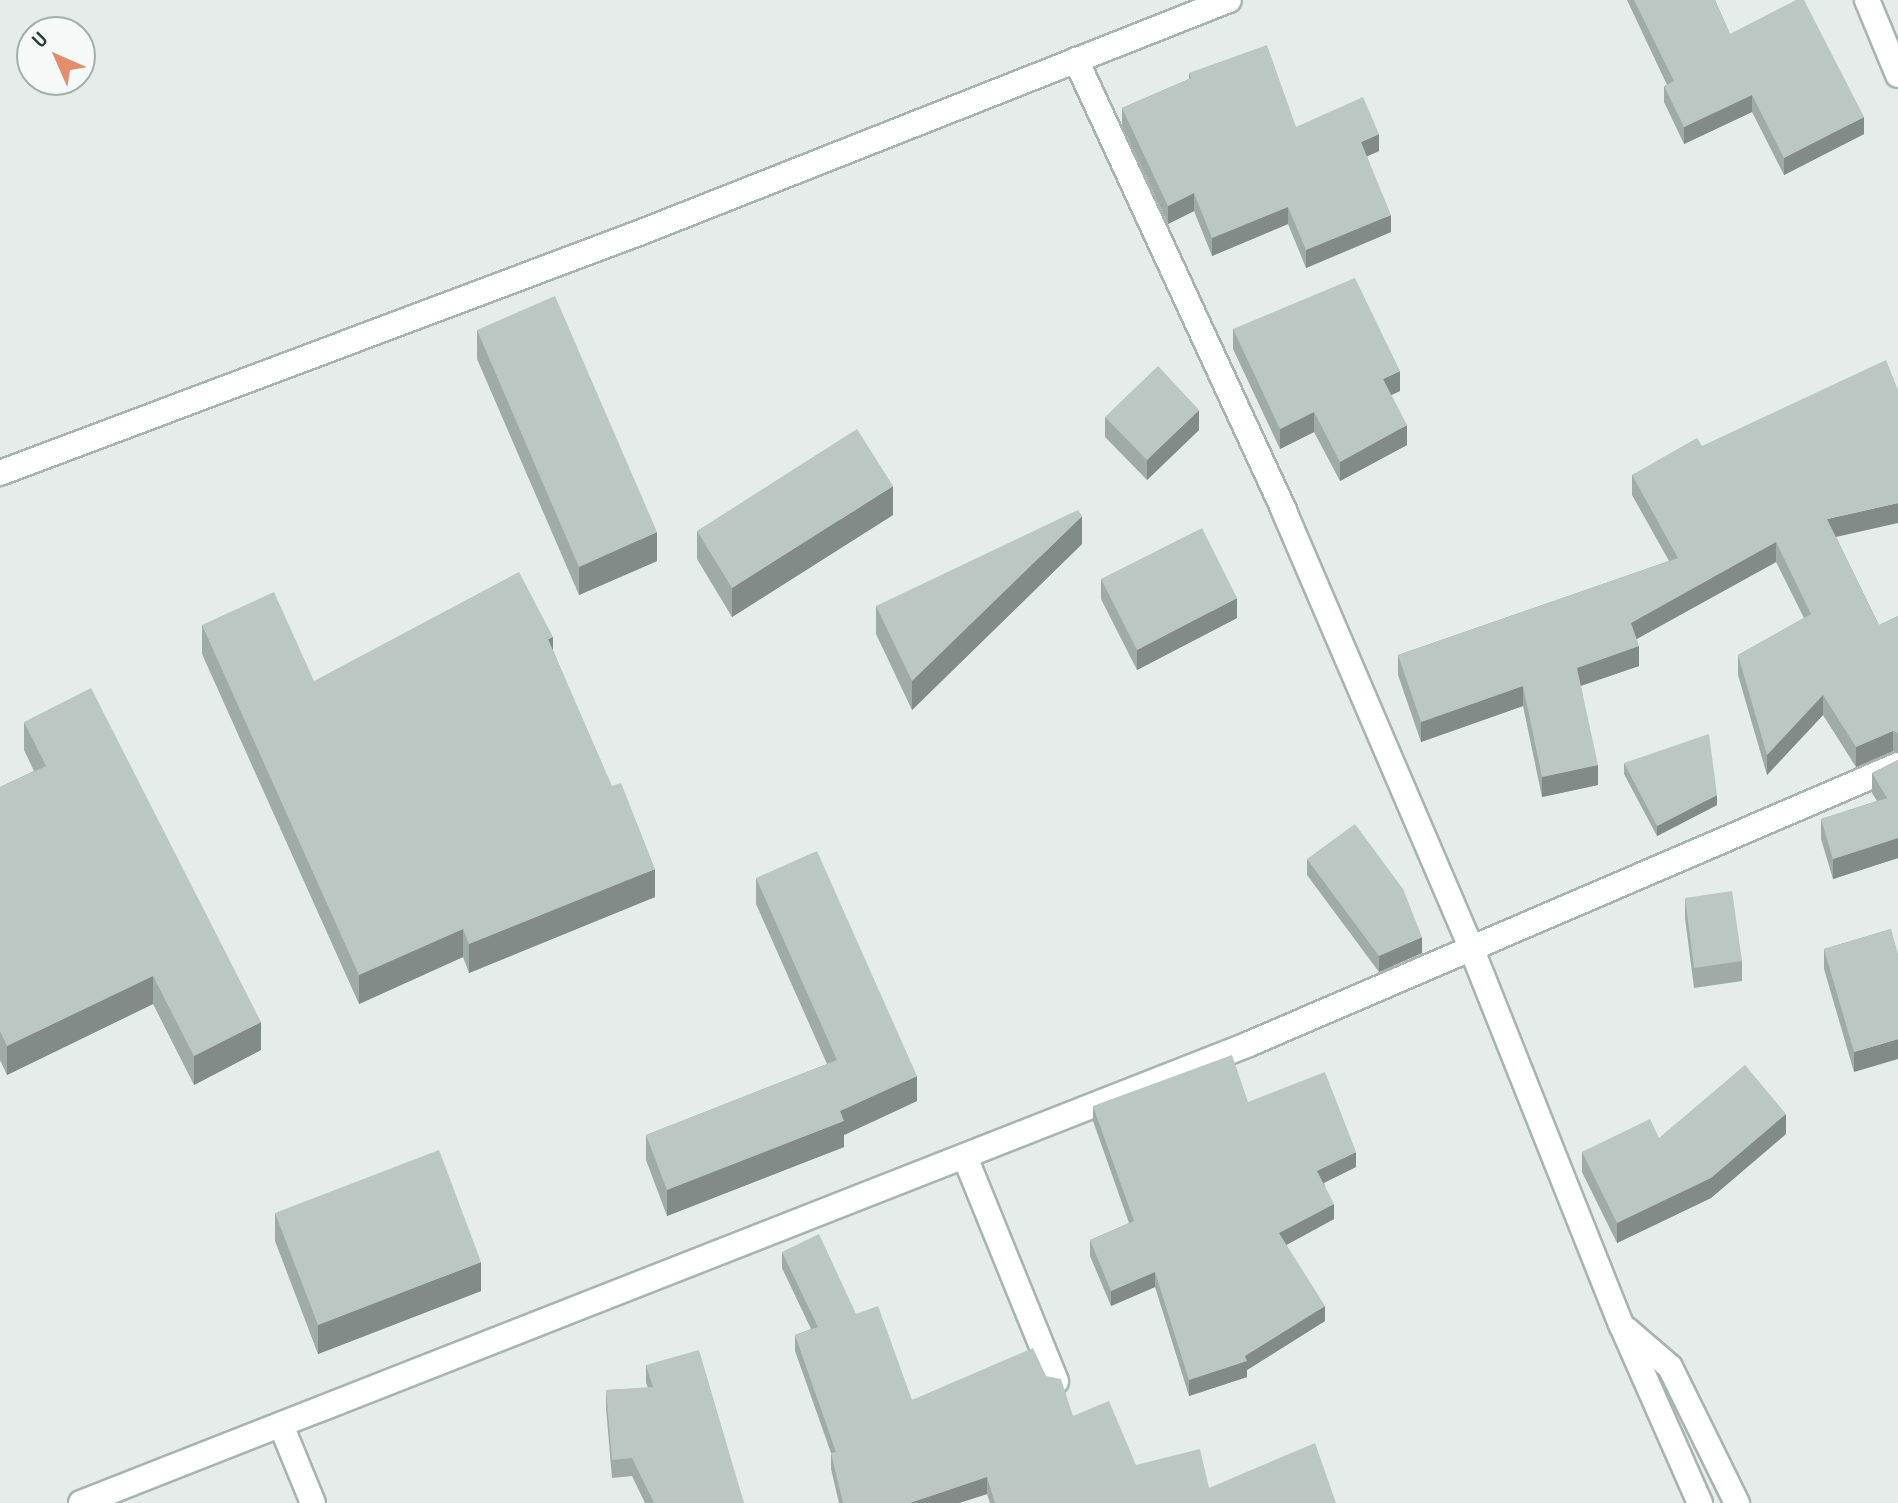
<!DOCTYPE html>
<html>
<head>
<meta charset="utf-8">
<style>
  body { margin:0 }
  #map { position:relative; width:1898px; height:1503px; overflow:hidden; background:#e5ece9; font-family:"Sofia Sans Condensed",sans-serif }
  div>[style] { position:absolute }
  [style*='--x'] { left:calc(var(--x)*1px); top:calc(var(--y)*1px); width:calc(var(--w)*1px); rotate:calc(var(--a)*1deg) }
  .roads { filter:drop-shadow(2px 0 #a8b4b0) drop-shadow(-2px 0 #a8b4b0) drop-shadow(0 2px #a8b4b0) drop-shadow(0 -2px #a8b4b0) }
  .minor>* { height:24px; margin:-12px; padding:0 12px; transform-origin:12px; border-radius:12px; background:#fff }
  .wall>* { inset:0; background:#a0aba7 }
  .shaded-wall>* { inset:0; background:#828b88 }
  .building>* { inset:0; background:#bac7c2 }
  span { translate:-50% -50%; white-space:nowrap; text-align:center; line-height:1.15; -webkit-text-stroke:6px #f5f9f7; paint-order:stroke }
  .north { position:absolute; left:16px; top:16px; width:80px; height:80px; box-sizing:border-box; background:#f5f9f7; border:2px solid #a2aeaa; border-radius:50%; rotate:315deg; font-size:22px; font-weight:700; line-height:32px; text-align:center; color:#263d37 }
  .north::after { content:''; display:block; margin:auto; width:28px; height:36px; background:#e48c6b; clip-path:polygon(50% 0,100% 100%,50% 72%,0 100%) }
</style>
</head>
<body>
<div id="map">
  <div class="roads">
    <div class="minor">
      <div style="--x:1867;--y:0;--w:81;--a:67.5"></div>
      <div style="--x:1076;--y:60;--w:497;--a:65.2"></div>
      <div style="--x:1284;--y:511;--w:478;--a:66.8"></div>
      <div style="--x:1472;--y:950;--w:403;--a:68.3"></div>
      <div style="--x:1621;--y:1324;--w:196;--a:66.2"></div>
      <div style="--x:0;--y:473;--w:683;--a:-20.59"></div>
      <div style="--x:639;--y:233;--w:634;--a:-21.55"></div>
      <div style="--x:965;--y:1157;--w:242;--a:67.9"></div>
      <div style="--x:1626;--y:1329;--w:58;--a:40.8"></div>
      <div style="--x:1670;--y:1367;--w:152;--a:63.8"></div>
      <div style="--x:281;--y:1425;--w:84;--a:67.7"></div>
      <div style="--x:81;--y:1503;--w:1255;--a:-21.45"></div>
      <div style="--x:1249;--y:1044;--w:706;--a:-23.26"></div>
    </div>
  </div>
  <div class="wall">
    <div style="clip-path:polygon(1627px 0,1715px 0,1730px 34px,1864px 134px,1784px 175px,1752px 112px,1684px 144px,1664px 102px,1664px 86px,1667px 85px)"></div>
    <div style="clip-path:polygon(1189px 73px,1296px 127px,1379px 151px,1367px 156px,1391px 232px,1306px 268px,1288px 224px,1212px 256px,1194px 211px,1168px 224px,1122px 125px,1122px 108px,1189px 79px)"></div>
    <div style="clip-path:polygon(1233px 329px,1400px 391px,1391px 395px,1407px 445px,1340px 481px,1314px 432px,1280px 449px,1233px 349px)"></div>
    <div style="clip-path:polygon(477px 330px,657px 561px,579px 595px,477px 359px)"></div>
    <div style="clip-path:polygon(1105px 417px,1199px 430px,1147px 480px,1105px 437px)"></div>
    <div style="clip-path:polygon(1702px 446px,1836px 537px,1879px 625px,1898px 616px,1898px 753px,1893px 751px,1856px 767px,1823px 715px,1767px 775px,1738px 675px,1738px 655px,1804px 618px,1776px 562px,1637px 639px,1639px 666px,1581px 686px,1598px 785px,1542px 797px,1523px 706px,1421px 742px,1398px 675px,1398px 655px,1669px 561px,1632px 495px,1632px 475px)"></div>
    <div style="clip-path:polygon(893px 515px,732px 617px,697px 559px,697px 531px)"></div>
    <div style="clip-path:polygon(1082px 544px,912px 710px,876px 634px,876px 606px)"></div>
    <div style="clip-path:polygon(1101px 579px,1237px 618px,1137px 670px,1101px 599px)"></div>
    <div style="clip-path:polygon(202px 625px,314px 681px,553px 650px,655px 897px,469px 973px,463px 957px,359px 1004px,202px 654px)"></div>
    <div style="clip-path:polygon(24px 722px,261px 1050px,194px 1085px,153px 1004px,7px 1075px,0 1060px,0 787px,34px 771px,24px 750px)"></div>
    <div style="clip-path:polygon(1898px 760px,1898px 858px,1833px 879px,1821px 839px,1821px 819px,1877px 801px,1872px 793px,1872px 773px)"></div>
    <div style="clip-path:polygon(1624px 763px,1717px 805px,1657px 836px,1624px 774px)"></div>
    <div style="clip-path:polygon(1307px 859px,1422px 953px,1379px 972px,1307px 875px)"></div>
    <div style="clip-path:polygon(756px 878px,917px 1101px,844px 1135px,844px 1147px,667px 1216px,646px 1160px,646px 1135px,827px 1064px,756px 904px)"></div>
    <div style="clip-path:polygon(1685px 898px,1742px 961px,1742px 981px,1694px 988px,1685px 918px)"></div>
    <div style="clip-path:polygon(1891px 929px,1854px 1072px,1824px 969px,1824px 949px)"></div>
    <div style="clip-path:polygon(1248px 1102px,1356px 1167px,1324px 1183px,1334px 1219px,1286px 1245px,1325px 1321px,1247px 1370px,1247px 1377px,1189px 1396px,1155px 1287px,1111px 1306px,1090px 1256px,1090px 1240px,1129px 1223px,1093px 1121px,1093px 1106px)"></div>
    <div style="clip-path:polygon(1786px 1134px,1711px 1198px,1617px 1243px,1582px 1172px,1582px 1152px,1659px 1138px)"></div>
    <div style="clip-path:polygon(275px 1213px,481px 1291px,318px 1354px,275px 1241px)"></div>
    <div style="clip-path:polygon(782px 1252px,856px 1314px,912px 1400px,1046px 1376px,1073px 1416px,1136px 1465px,1209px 1488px,1336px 1503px,990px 1503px,987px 1494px,959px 1503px,839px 1503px,831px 1469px,831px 1453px,795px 1351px,795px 1335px,811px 1329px,782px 1268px)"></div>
    <div style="clip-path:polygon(646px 1365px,744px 1503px,645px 1503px,632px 1476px,612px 1478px,606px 1408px,606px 1390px,648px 1388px,646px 1383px)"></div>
  </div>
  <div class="shaded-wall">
    <div style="clip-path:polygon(1752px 95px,1752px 112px,1684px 144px,1684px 127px)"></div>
    <div style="clip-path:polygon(1864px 117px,1864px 134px,1784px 175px,1784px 158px)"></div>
    <div style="clip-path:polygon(1379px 134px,1379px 151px,1361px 159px,1361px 142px)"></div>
    <div style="clip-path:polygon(1194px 193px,1194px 211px,1168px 224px,1168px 206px)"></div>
    <div style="clip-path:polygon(1288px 207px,1288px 224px,1212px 256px,1212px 238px)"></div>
    <div style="clip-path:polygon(1391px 215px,1391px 232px,1306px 268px,1306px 250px)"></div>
    <div style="clip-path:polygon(1400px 371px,1400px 391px,1383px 399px,1383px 379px)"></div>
    <div style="clip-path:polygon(1199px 410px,1199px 430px,1147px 480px,1147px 460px)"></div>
    <div style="clip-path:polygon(1314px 412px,1314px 432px,1280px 449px,1280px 429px)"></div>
    <div style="clip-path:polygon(1407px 425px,1407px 445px,1340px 481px,1340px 462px)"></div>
    <div style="clip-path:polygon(893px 486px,893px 515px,732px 617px,732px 588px)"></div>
    <div style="clip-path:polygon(1898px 503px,1898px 523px,1827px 539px,1827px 519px)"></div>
    <div style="clip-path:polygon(1082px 516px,1082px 544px,912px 710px,912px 681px)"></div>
    <div style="clip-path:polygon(657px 532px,657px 561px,579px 595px,579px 567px)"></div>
    <div style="clip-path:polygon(1776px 542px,1776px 562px,1631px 642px,1631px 623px)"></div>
    <div style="clip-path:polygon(1237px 598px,1237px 618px,1137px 670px,1137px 650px)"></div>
    <div style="clip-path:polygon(553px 637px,553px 665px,548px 639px)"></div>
    <div style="clip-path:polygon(1639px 646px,1639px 666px,1577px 687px,1577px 668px)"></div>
    <div style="clip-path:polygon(1523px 686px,1523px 706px,1421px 742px,1421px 722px)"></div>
    <div style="clip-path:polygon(1823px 695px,1823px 715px,1767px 775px,1767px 755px)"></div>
    <div style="clip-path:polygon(1893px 731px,1893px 751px,1856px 767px,1856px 747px)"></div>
    <div style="clip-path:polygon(1598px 765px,1598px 785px,1542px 797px,1542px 777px)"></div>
    <div style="clip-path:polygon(1717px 795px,1717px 805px,1657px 836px,1657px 826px)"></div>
    <div style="clip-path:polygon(1898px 838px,1898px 858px,1833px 879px,1833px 859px)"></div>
    <div style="clip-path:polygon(655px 869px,655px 897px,469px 973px,469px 944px)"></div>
    <div style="clip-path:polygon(463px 929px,463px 957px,359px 1004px,359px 975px)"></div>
    <div style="clip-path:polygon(1422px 937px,1422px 953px,1379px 972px,1379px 956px)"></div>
    <div style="clip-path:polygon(153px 976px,153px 1004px,7px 1075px,7px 1046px)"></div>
    <div style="clip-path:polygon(261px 1022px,261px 1050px,194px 1085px,194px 1056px)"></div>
    <div style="clip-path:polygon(1898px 1039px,1898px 1059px,1854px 1072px,1854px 1052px)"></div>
    <div style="clip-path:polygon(917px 1076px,917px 1101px,844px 1135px,844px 1147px,667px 1216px,667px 1190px)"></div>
    <div style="clip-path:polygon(1786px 1114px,1786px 1134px,1711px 1198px,1617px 1243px,1617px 1223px)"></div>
    <div style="clip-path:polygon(1356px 1152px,1356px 1167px,1317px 1186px,1317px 1171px)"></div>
    <div style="clip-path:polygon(1334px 1204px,1334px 1219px,1279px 1249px,1279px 1233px)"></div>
    <div style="clip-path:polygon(481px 1262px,481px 1291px,318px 1354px,318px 1325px)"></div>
    <div style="clip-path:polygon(1155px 1272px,1155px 1287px,1111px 1306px,1111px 1291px)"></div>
    <div style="clip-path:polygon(1325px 1306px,1325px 1321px,1247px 1370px,1247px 1377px,1189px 1396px,1189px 1380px,1245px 1356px)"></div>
    <div style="clip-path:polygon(987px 1477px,987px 1494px,959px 1503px,910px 1503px)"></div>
  </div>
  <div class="building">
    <div style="clip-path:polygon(1634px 0,1715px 0,1730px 34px,1796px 0,1804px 0,1864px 117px,1784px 158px,1752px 95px,1684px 127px,1664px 86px,1674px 81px)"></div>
    <div style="clip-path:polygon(1267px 45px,1296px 127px,1363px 97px,1379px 134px,1361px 142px,1391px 215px,1306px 250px,1288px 207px,1212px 238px,1194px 193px,1168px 206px,1122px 108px,1191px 78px,1189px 73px)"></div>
    <div style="clip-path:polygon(1355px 278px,1400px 371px,1383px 379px,1407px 425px,1340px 462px,1314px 412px,1280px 429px,1233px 329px)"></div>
    <div style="clip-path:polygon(555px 296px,657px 532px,579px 567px,477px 330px)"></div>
    <div style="clip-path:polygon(1886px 360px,1898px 390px,1898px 503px,1827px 519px,1879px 625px,1898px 616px,1898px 733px,1893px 731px,1856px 747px,1823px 695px,1767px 755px,1738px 655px,1811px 614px,1776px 542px,1631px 623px,1639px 646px,1577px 668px,1598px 765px,1542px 777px,1523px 686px,1421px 722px,1398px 655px,1678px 558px,1632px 475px,1697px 438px,1702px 446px)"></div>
    <div style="clip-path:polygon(1158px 366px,1199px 410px,1147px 460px,1105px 417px)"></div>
    <div style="clip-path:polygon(857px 429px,893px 486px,732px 588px,697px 531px)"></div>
    <div style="clip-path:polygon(1078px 510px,1082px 516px,912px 681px,876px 606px)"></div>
    <div style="clip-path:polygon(1202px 528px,1237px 598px,1137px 650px,1101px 579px)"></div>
    <div style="clip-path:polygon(519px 572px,553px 637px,548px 639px,612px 786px,621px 783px,655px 869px,469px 944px,463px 929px,359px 975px,202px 625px,274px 592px,314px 681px)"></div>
    <div style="clip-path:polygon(91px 688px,261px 1022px,194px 1056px,153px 976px,7px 1046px,0 1031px,0 787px,46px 766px,24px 722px)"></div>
    <div style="clip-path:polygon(1709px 734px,1717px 795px,1657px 826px,1624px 763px)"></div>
    <div style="clip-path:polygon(1898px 760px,1898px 838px,1833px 859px,1821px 819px,1887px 798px,1872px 773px)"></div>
    <div style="clip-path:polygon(1355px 824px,1403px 889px,1422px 937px,1379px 956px,1307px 859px)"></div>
    <div style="clip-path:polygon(817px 851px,917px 1076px,840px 1111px,844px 1121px,667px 1190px,646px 1135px,837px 1060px,756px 878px)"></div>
    <div style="clip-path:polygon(1732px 891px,1742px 961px,1694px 968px,1685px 898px)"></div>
    <div style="clip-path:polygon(1891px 929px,1898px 954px,1898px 1039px,1854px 1052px,1824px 949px)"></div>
    <div style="clip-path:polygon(1232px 1055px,1248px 1102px,1325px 1072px,1356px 1152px,1317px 1171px,1334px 1204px,1279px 1233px,1325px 1306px,1245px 1356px,1247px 1361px,1189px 1380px,1155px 1272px,1111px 1291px,1090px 1240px,1134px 1221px,1093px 1106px)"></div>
    <div style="clip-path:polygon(1745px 1065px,1786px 1114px,1711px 1178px,1617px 1223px,1582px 1152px,1650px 1119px,1659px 1138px)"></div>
    <div style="clip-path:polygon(439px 1150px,481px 1262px,318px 1325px,275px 1213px)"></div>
    <div style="clip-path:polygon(819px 1234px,856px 1314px,878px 1306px,912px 1400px,1033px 1348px,1046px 1376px,1061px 1379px,1073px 1416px,1109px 1401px,1136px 1465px,1200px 1449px,1209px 1488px,1315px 1443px,1336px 1503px,995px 1503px,987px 1477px,910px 1503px,843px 1503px,831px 1453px,836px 1452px,795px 1335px,818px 1327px,782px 1252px)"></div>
    <div style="clip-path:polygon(699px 1350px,744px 1503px,654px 1503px,632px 1458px,612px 1460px,606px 1390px,653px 1387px,646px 1365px)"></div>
  </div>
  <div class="north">U</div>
</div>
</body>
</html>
